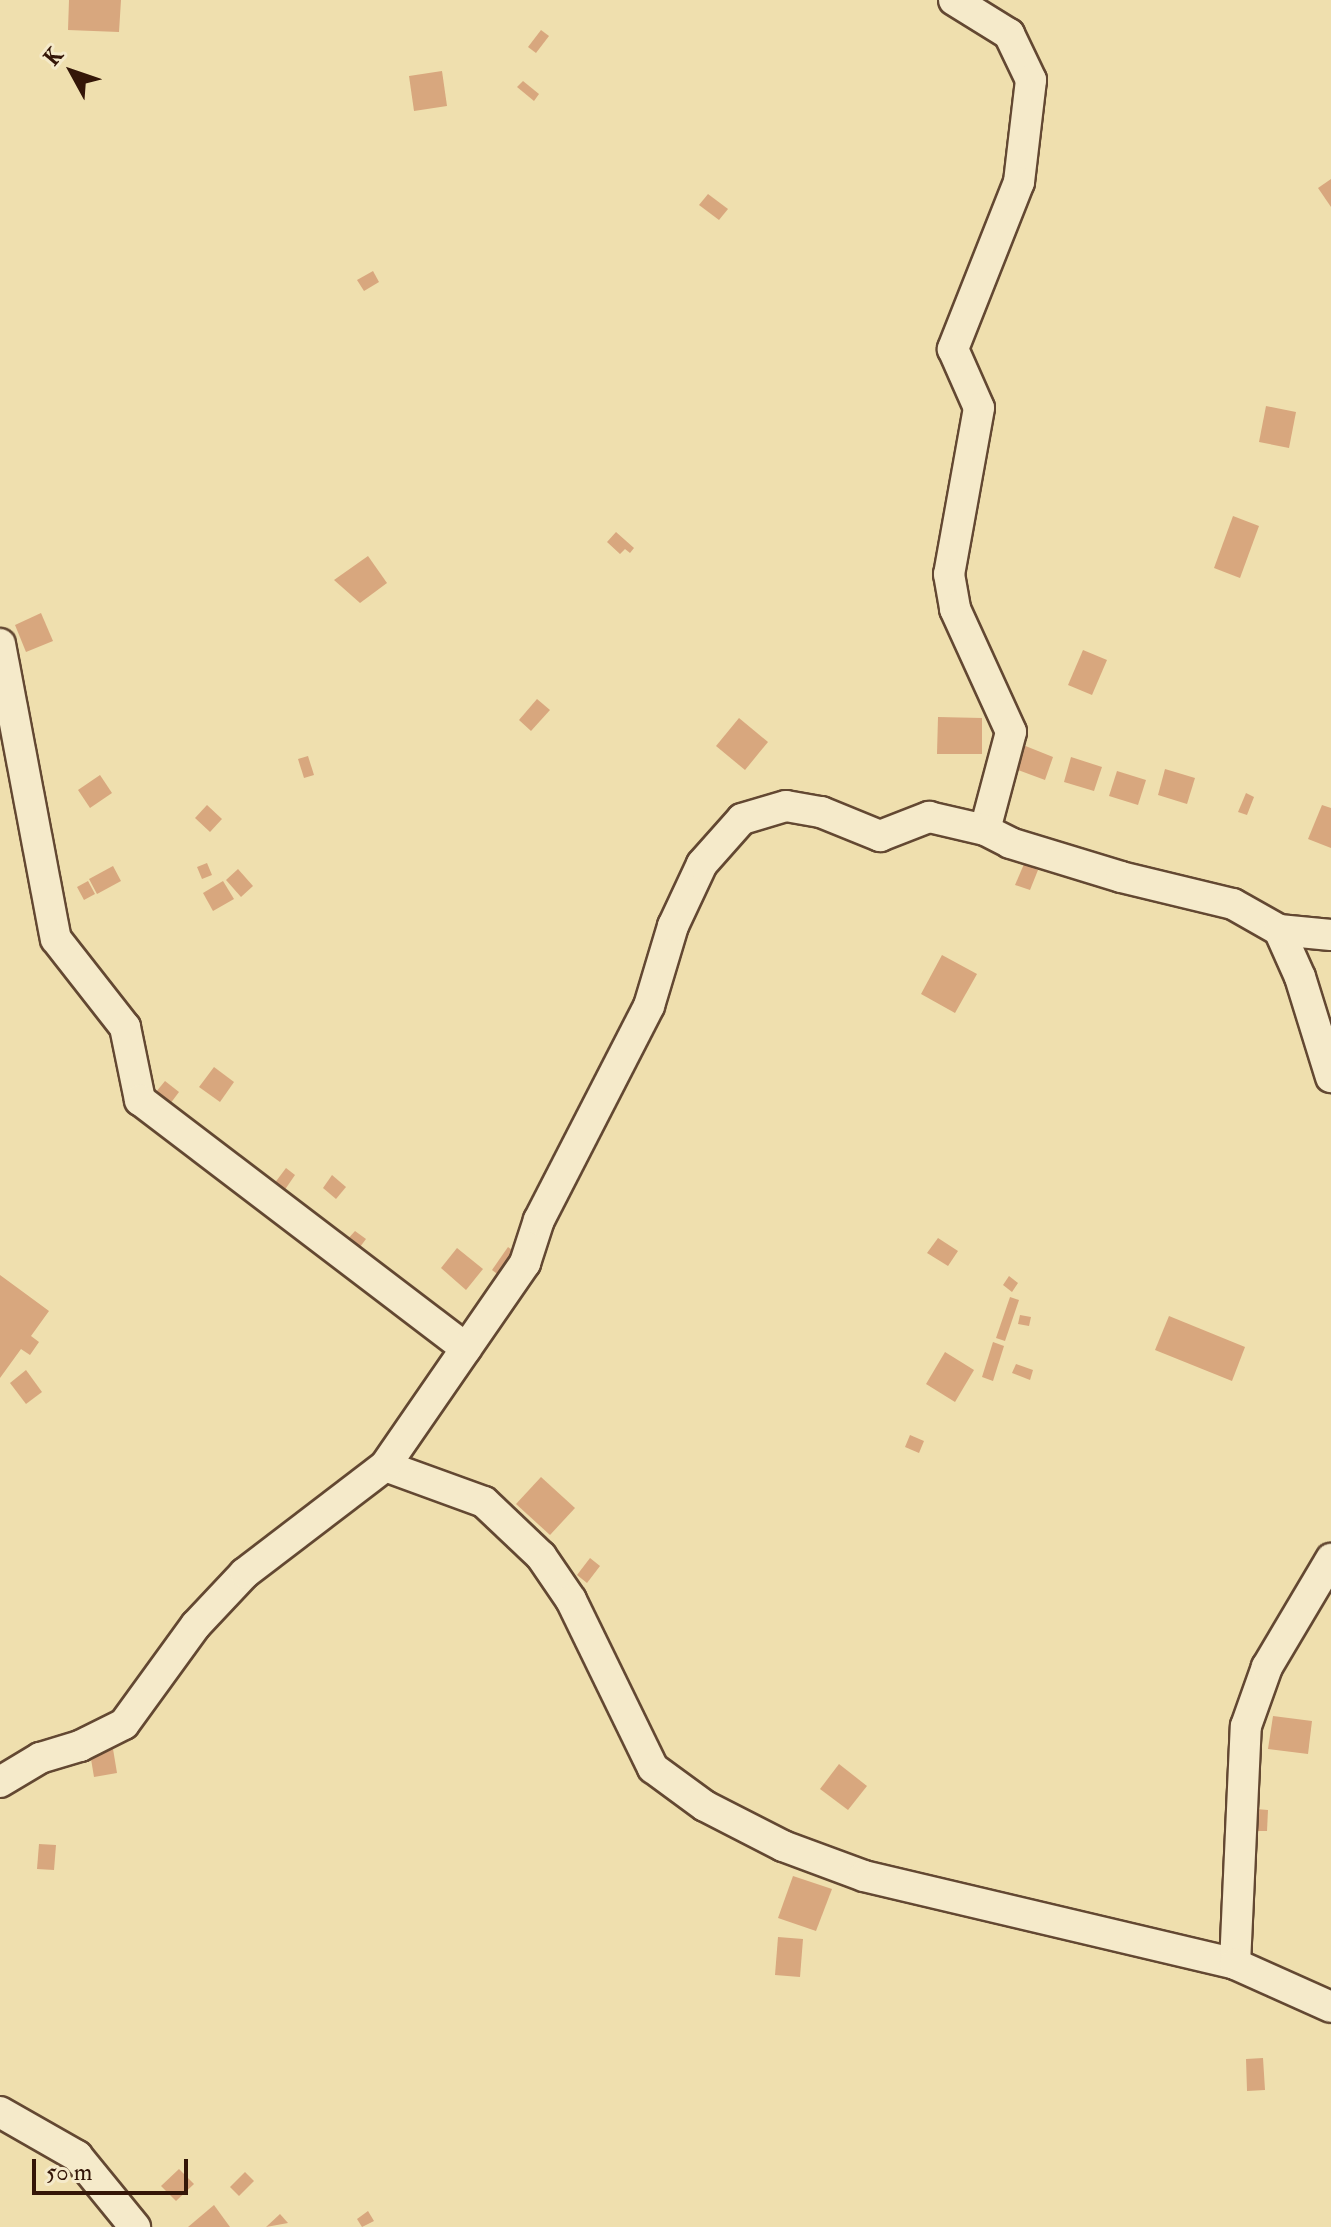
<!DOCTYPE html>
<html>
<head>
<meta charset="utf-8">
<style>
  body { margin:0 }
  #map { position:relative; width:1331px; height:2227px; overflow:hidden; background:#efdfae; font-family:"IM FELL Double Pica",serif }
  div>[style] { position:absolute }
  [style*='--x'] { left:calc(var(--x)*1px); top:calc(var(--y)*1px); width:calc(var(--w)*1px); rotate:calc(var(--a)*1deg) }
  .building>* { inset:0; background:#d8a77e }
  .roads { filter:drop-shadow(2px 0 #634832) drop-shadow(-2px 0 #634832) drop-shadow(0 2px #634832) drop-shadow(0 -2px #634832) }
  .minor>* { height:30px; margin:-15px; padding:0 15px; transform-origin:15px; border-radius:15px; background:#f5eaca }
  span { translate:-50% -50%; white-space:nowrap; text-align:center; line-height:1.15; -webkit-text-stroke:7px #f5eaca; paint-order:stroke }
  .north { position:absolute; left:32px; top:32px; width:80px; height:80px; -webkit-text-stroke:6px #f5eaca; paint-order:stroke; rotate:310deg; font-size:22px; font-weight:700; line-height:32px; text-align:center; color:#341608 }
  .north::after { content:''; display:block; margin:auto; width:28px; height:36px; background:#341608; clip-path:polygon(50% 0,100% 100%,50% 72%,0 100%) }
  .scale { position:absolute; left:32px; top:2159px; width:156px; height:36px; box-sizing:border-box; border:4px solid #341608; border-top:0; padding-left:10px; font-size:24px; line-height:28px; white-space:nowrap; color:#341608; -webkit-text-stroke:6px #f5eaca; paint-order:stroke }
</style>
</head>
<body>
<div id="map">
  <div class="building">
    <div style="clip-path:polygon(69px 0,121px 0,119px 32px,68px 30px)"></div>
    <div style="clip-path:polygon(541px 30px,549px 36px,536px 53px,528px 47px)"></div>
    <div style="clip-path:polygon(442px 71px,447px 106px,414px 111px,409px 76px)"></div>
    <div style="clip-path:polygon(523px 81px,539px 94px,534px 101px,517px 87px)"></div>
    <div style="clip-path:polygon(1331px 179px,1331px 207px,1318px 188px)"></div>
    <div style="clip-path:polygon(708px 194px,728px 209px,719px 220px,699px 205px)"></div>
    <div style="clip-path:polygon(373px 271px,379px 282px,364px 291px,357px 280px)"></div>
    <div style="clip-path:polygon(1266px 406px,1296px 412px,1289px 448px,1259px 442px)"></div>
    <div style="clip-path:polygon(1233px 516px,1259px 526px,1240px 578px,1214px 568px)"></div>
    <div style="clip-path:polygon(616px 532px,634px 548px,630px 553px,625px 549px,620px 554px,607px 542px)"></div>
    <div style="clip-path:polygon(368px 556px,387px 583px,360px 603px,334px 580px)"></div>
    <div style="clip-path:polygon(41px 613px,53px 641px,26px 652px,15px 625px)"></div>
    <div style="clip-path:polygon(1083px 650px,1107px 660px,1092px 695px,1068px 685px)"></div>
    <div style="clip-path:polygon(537px 699px,550px 710px,531px 731px,519px 720px)"></div>
    <div style="clip-path:polygon(938px 717px,982px 718px,982px 754px,937px 754px)"></div>
    <div style="clip-path:polygon(739px 718px,768px 742px,745px 770px,716px 746px)"></div>
    <div style="clip-path:polygon(1023px 745px,1053px 757px,1045px 780px,1015px 769px)"></div>
    <div style="clip-path:polygon(308px 756px,314px 775px,304px 778px,298px 759px)"></div>
    <div style="clip-path:polygon(1071px 757px,1102px 767px,1094px 791px,1064px 782px)"></div>
    <div style="clip-path:polygon(1165px 769px,1195px 778px,1187px 804px,1158px 795px)"></div>
    <div style="clip-path:polygon(1117px 771px,1146px 780px,1138px 805px,1109px 796px)"></div>
    <div style="clip-path:polygon(100px 775px,112px 793px,90px 808px,78px 790px)"></div>
    <div style="clip-path:polygon(1246px 793px,1254px 797px,1247px 815px,1238px 812px)"></div>
    <div style="clip-path:polygon(207px 805px,222px 819px,210px 832px,195px 818px)"></div>
    <div style="clip-path:polygon(1322px 805px,1331px 808px,1331px 848px,1308px 839px)"></div>
    <div style="clip-path:polygon(207px 863px,212px 875px,202px 879px,197px 867px)"></div>
    <div style="clip-path:polygon(1024px 864px,1038px 870px,1030px 890px,1015px 885px)"></div>
    <div style="clip-path:polygon(113px 866px,121px 881px,97px 894px,89px 879px)"></div>
    <div style="clip-path:polygon(238px 869px,253px 886px,241px 897px,226px 880px)"></div>
    <div style="clip-path:polygon(88px 881px,95px 894px,84px 900px,77px 887px)"></div>
    <div style="clip-path:polygon(223px 881px,234px 899px,213px 911px,203px 893px)"></div>
    <div style="clip-path:polygon(942px 955px,977px 974px,955px 1013px,921px 994px)"></div>
    <div style="clip-path:polygon(214px 1067px,234px 1082px,220px 1102px,199px 1087px)"></div>
    <div style="clip-path:polygon(165px 1081px,179px 1092px,170px 1104px,156px 1092px)"></div>
    <div style="clip-path:polygon(286px 1168px,295px 1175px,284px 1191px,274px 1184px)"></div>
    <div style="clip-path:polygon(332px 1175px,346px 1187px,336px 1199px,323px 1188px)"></div>
    <div style="clip-path:polygon(355px 1231px,366px 1239px,357px 1251px,346px 1241px)"></div>
    <div style="clip-path:polygon(938px 1238px,958px 1251px,948px 1266px,927px 1253px)"></div>
    <div style="clip-path:polygon(508px 1247px,520px 1256px,504px 1279px,492px 1270px)"></div>
    <div style="clip-path:polygon(457px 1248px,483px 1269px,466px 1290px,441px 1268px)"></div>
    <div style="clip-path:polygon(0 1275px,49px 1311px,31px 1336px,39px 1342px,30px 1355px,21px 1349px,0 1378px)"></div>
    <div style="clip-path:polygon(1009px 1276px,1018px 1283px,1012px 1292px,1003px 1285px)"></div>
    <div style="clip-path:polygon(1010px 1297px,1019px 1300px,1005px 1341px,996px 1338px)"></div>
    <div style="clip-path:polygon(1020px 1315px,1031px 1317px,1029px 1326px,1018px 1324px)"></div>
    <div style="clip-path:polygon(1169px 1316px,1245px 1347px,1232px 1381px,1155px 1350px)"></div>
    <div style="clip-path:polygon(993px 1342px,1004px 1346px,993px 1381px,982px 1377px)"></div>
    <div style="clip-path:polygon(945px 1352px,974px 1370px,955px 1402px,926px 1384px)"></div>
    <div style="clip-path:polygon(1016px 1364px,1033px 1370px,1030px 1380px,1012px 1373px)"></div>
    <div style="clip-path:polygon(26px 1370px,42px 1392px,26px 1404px,10px 1383px)"></div>
    <div style="clip-path:polygon(910px 1435px,924px 1441px,919px 1453px,905px 1447px)"></div>
    <div style="clip-path:polygon(541px 1477px,575px 1508px,550px 1535px,516px 1504px)"></div>
    <div style="clip-path:polygon(590px 1558px,600px 1566px,587px 1583px,577px 1575px)"></div>
    <div style="clip-path:polygon(1273px 1716px,1312px 1721px,1308px 1754px,1268px 1749px)"></div>
    <div style="clip-path:polygon(113px 1749px,117px 1773px,94px 1777px,90px 1753px)"></div>
    <div style="clip-path:polygon(839px 1764px,867px 1786px,848px 1810px,820px 1789px)"></div>
    <div style="clip-path:polygon(1256px 1809px,1268px 1810px,1267px 1831px,1255px 1831px)"></div>
    <div style="clip-path:polygon(39px 1844px,56px 1845px,54px 1870px,37px 1869px)"></div>
    <div style="clip-path:polygon(793px 1876px,832px 1889px,816px 1931px,778px 1918px)"></div>
    <div style="clip-path:polygon(778px 1937px,803px 1939px,800px 1977px,775px 1975px)"></div>
    <div style="clip-path:polygon(1263px 2058px,1265px 2090px,1247px 2091px,1246px 2059px)"></div>
    <div style="clip-path:polygon(179px 2169px,194px 2184px,176px 2201px,161px 2186px)"></div>
    <div style="clip-path:polygon(245px 2172px,254px 2181px,239px 2196px,230px 2187px)"></div>
    <div style="clip-path:polygon(214px 2205px,230px 2227px,188px 2227px)"></div>
    <div style="clip-path:polygon(368px 2211px,374px 2221px,362px 2227px,357px 2219px)"></div>
    <div style="clip-path:polygon(280px 2214px,288px 2223px,266px 2227px)"></div>
  </div>
  <div class="roads">
    <div class="minor">
      <div style="--x:954;--y:0;--w:65;--a:31.7"></div>
      <div style="--x:1009;--y:34;--w:51;--a:64.4"></div>
      <div style="--x:1031;--y:80;--w:103;--a:96.7"></div>
      <div style="--x:1019;--y:182;--w:180;--a:111.6"></div>
      <div style="--x:953;--y:349;--w:64;--a:66.2"></div>
      <div style="--x:979;--y:408;--w:169;--a:100.2"></div>
      <div style="--x:949;--y:574;--w:36;--a:80"></div>
      <div style="--x:955;--y:609;--w:135;--a:65.5"></div>
      <div style="--x:1011;--y:732;--w:101;--a:104.9"></div>
      <div style="--x:985;--y:830;--w:28;--a:27"></div>
      <div style="--x:1010;--y:843;--w:116;--a:17"></div>
      <div style="--x:1121;--y:877;--w:115;--a:13.6"></div>
      <div style="--x:1233;--y:904;--w:53;--a:29.5"></div>
      <div style="--x:1279;--y:930;--w:51;--a:65.9"></div>
      <div style="--x:1300;--y:977;--w:105;--a:72.8"></div>
      <div style="--x:0;--y:644;--w:300;--a:79.3"></div>
      <div style="--x:56;--y:939;--w:112;--a:51.9"></div>
      <div style="--x:125;--y:1027;--w:75;--a:78.4"></div>
      <div style="--x:140;--y:1100;--w:410;--a:37.3"></div>
      <div style="--x:1279;--y:930;--w:52;--a:5.5"></div>
      <div style="--x:385;--y:1466;--w:105;--a:20"></div>
      <div style="--x:484;--y:1502;--w:79;--a:43.5"></div>
      <div style="--x:541;--y:1556;--w:53;--a:55.7"></div>
      <div style="--x:571;--y:1600;--w:187;--a:64"></div>
      <div style="--x:653;--y:1768;--w:64;--a:36.2"></div>
      <div style="--x:705;--y:1806;--w:88;--a:27.1"></div>
      <div style="--x:783;--y:1846;--w:86;--a:20.3"></div>
      <div style="--x:864;--y:1876;--w:381;--a:13.3"></div>
      <div style="--x:1235;--y:1964;--w:238;--a:-87.4"></div>
      <div style="--x:1246;--y:1726;--w:63;--a:-70.4"></div>
      <div style="--x:1267;--y:1667;--w:126;--a:-59.3"></div>
      <div style="--x:0;--y:1782;--w:47;--a:-31"></div>
      <div style="--x:40;--y:1758;--w:42;--a:-16.7"></div>
      <div style="--x:80;--y:1746;--w:49;--a:-26.6"></div>
      <div style="--x:124;--y:1724;--w:122;--a:-54"></div>
      <div style="--x:196;--y:1625;--w:71;--a:-46.7"></div>
      <div style="--x:245;--y:1573;--w:176;--a:-37.4"></div>
      <div style="--x:385;--y:1466;--w:247;--a:-55.4"></div>
      <div style="--x:525;--y:1263;--w:45;--a:-72"></div>
      <div style="--x:539;--y:1220;--w:241;--a:-62.8"></div>
      <div style="--x:649;--y:1006;--w:84;--a:-73.3"></div>
      <div style="--x:673;--y:926;--w:68;--a:-64.9"></div>
      <div style="--x:702;--y:864;--w:60;--a:-48.4"></div>
      <div style="--x:742;--y:819;--w:46;--a:-16.5"></div>
      <div style="--x:786;--y:806;--w:36;--a:10"></div>
      <div style="--x:821;--y:812;--w:64;--a:22.1"></div>
      <div style="--x:880;--y:836;--w:53;--a:-21.2"></div>
      <div style="--x:929;--y:817;--w:57;--a:13.1"></div>
      <div style="--x:1235;--y:1964;--w:105;--a:24.1"></div>
      <div style="--x:0;--y:2112;--w:89;--a:29.7"></div>
      <div style="--x:77;--y:2156;--w:92;--a:50.8"></div>
    </div>
  </div>
  <div class="north">K</div>
  <div class="scale">50 m</div>
</div>
</body>
</html>
